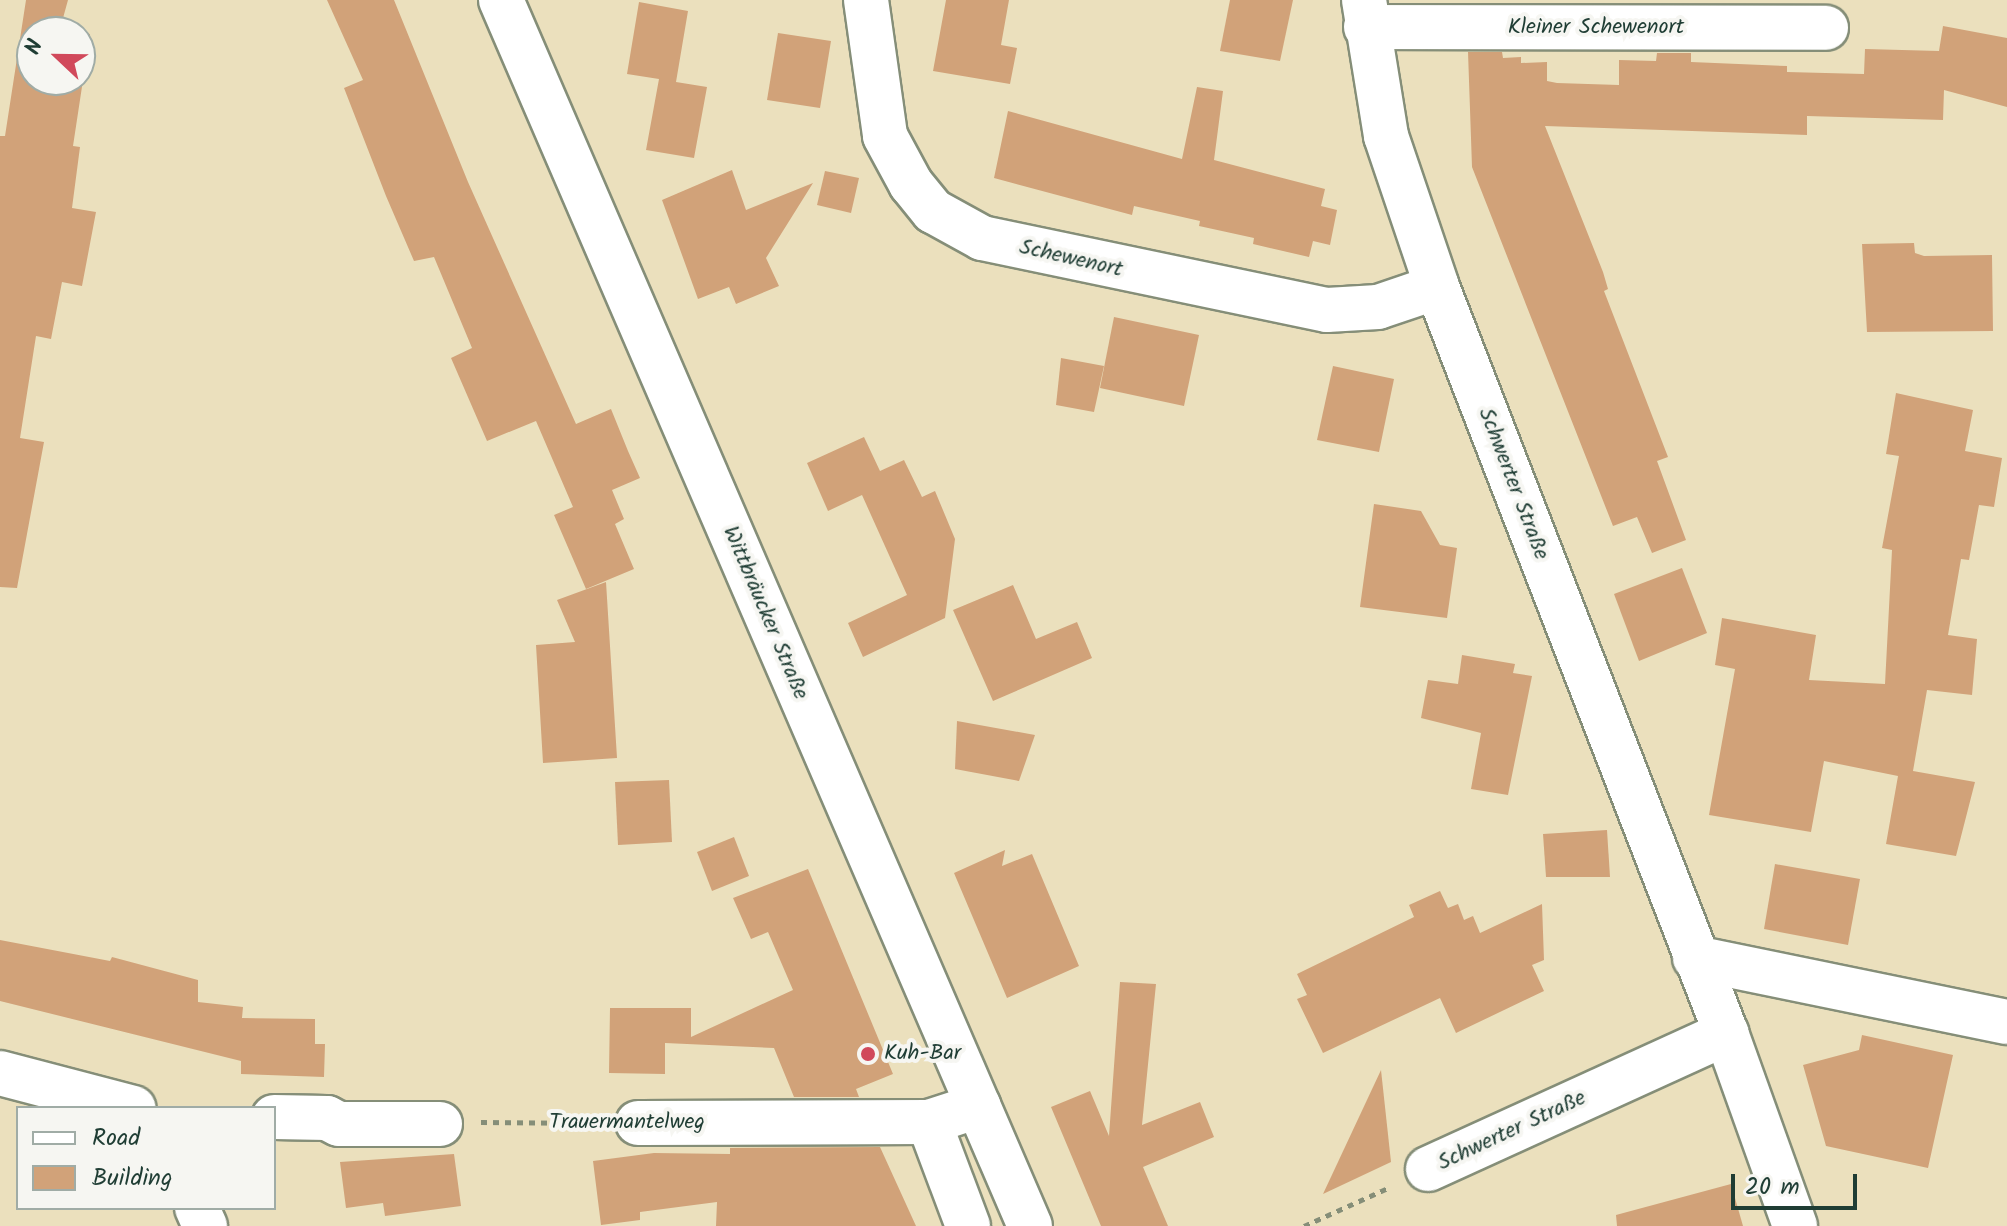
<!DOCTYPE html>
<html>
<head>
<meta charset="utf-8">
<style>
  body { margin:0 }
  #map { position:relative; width:2007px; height:1226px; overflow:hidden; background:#ebe0bd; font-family:Kalam,sans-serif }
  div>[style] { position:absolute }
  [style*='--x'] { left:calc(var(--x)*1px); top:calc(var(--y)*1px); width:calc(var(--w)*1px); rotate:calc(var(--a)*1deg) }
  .building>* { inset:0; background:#d1a279 }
  .path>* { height:5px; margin-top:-2.5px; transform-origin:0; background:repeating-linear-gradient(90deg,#858e78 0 6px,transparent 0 12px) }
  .roads { filter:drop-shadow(2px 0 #858e78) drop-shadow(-2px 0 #858e78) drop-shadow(0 2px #858e78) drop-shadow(0 -2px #858e78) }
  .minor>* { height:44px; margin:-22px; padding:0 22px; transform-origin:22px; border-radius:22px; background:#fff }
  .major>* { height:44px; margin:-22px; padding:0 22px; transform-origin:22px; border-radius:22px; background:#fff }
  .dots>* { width:22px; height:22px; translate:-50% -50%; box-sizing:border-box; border:4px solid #f6f6f2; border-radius:50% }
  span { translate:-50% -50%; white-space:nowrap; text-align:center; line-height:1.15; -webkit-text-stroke:8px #f6f6f2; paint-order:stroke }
  .street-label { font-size:22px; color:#1f3d34 }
  .poi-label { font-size:22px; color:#1f3d34 }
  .left { translate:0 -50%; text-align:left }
  .legend { position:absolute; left:16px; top:1106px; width:260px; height:104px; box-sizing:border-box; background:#f6f6f2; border:2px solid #a0aca6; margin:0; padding:10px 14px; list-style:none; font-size:24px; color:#1f3d34 }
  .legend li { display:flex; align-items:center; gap:16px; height:40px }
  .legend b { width:40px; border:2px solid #a0aca6 }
  .north { position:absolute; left:16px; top:16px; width:80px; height:80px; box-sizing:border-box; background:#f6f6f2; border:2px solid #a0aca6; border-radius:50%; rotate:292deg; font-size:22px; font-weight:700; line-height:32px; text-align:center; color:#1f3d34 }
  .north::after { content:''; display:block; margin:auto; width:28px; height:36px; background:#d1495b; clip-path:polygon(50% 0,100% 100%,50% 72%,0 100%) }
  .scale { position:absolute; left:1731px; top:1174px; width:126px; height:36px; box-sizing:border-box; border:4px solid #1f3d34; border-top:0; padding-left:10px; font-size:24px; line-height:28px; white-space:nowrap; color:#1f3d34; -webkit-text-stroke:6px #f6f6f2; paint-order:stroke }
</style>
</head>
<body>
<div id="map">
  <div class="building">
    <div style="clip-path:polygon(26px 0,68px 0,60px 29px,78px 32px,32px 32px,32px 80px,80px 80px,80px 32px,90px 34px,73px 146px,80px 147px,72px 208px,96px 212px,82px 286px,62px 282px,51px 339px,36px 336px,20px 438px,44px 442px,17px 588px,0 587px,0 136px,5px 136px)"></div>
    <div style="clip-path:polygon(327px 0,394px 0,468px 182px,576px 424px,611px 409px,628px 451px,640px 478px,612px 490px,624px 519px,615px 524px,634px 569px,586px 589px,554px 515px,573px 507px,536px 421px,487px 441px,451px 358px,472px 348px,434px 257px,414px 261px,386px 196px,344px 88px,363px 80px)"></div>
    <div style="clip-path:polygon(946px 0,1009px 0,1001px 45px,1017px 48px,1010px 84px,933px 71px)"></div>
    <div style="clip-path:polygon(1230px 0,1293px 0,1280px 61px,1220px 51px)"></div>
    <div style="clip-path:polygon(639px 2px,688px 11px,676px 82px,707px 87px,694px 158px,646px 150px,659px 79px,627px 74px)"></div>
    <div style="clip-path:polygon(1943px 26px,2007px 38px,2007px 107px,1944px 90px,1943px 120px,1807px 116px,1807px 135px,1545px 126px,1603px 272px,1608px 289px,1604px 291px,1668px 457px,1657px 461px,1686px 540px,1652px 553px,1637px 517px,1613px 526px,1472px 167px,1468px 52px,1502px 52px,1503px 58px,1521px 57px,1521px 63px,1547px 62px,1547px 81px,1557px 83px,1619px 85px,1619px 60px,1656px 61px,1657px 53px,1691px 53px,1691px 62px,1787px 66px,1787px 72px,1864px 74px,1865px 49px,1939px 51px)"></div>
    <div style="clip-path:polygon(778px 33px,831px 41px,820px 108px,767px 100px)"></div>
    <div style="clip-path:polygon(1197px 87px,1223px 91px,1214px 160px,1325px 189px,1321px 206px,1337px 210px,1330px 245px,1313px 241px,1309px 257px,1253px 244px,1254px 238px,1199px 226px,1200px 221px,1134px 206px,1132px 215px,994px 178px,1008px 111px,1182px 159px)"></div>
    <div style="clip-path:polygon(732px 170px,746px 210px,813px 183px,766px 258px,779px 286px,736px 304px,729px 287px,698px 299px,662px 200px)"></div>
    <div style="clip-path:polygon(825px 171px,859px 178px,851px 213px,817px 205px)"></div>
    <div style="clip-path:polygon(1914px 243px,1915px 253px,1924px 256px,1992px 255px,1993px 331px,1867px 332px,1862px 244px)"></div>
    <div style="clip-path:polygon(1114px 317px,1199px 335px,1184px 406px,1100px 388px)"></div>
    <div style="clip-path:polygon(1061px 358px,1104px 366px,1094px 412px,1056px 405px)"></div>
    <div style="clip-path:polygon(1333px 366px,1394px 379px,1379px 452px,1317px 440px)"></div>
    <div style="clip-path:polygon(1896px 393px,1973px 410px,1965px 451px,2002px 458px,1994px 507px,1979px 505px,1969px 560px,1961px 559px,1948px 635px,1977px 639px,1972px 695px,1927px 690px,1913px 771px,1975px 782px,1956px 856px,1886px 844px,1898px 776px,1824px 761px,1811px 832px,1709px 815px,1735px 669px,1715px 665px,1722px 618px,1816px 635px,1809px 680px,1885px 684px,1892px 550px,1882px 548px,1899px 456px,1886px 454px)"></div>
    <div style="clip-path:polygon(864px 437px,880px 471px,904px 460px,922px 497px,935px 491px,955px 539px,945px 618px,863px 657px,848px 623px,907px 595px,862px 495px,828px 511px,807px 463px)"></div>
    <div style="clip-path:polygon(1374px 504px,1421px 511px,1440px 545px,1457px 548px,1447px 618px,1360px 607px)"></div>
    <div style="clip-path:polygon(1682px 568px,1707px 633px,1639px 661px,1614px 594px)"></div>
    <div style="clip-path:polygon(606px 582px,617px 758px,543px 763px,536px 645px,575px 642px,557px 600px)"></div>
    <div style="clip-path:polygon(1013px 585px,1036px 639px,1077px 622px,1092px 658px,993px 701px,953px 610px)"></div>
    <div style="clip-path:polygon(1462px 655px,1515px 664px,1513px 673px,1532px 676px,1508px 795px,1471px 789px,1481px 733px,1421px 718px,1428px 680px,1458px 684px)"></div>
    <div style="clip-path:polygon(957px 721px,1035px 735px,1019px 781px,955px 769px)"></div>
    <div style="clip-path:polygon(669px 780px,672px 842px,618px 845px,615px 782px)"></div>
    <div style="clip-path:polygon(1607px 830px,1610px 877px,1546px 877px,1543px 834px)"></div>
    <div style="clip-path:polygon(734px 837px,749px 876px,712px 891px,697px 852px)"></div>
    <div style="clip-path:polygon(1005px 850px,1002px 866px,1032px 854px,1079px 966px,1007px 998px,954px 873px)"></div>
    <div style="clip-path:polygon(1775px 864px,1860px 879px,1848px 945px,1764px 929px)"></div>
    <div style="clip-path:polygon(808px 869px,893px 1074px,856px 1089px,859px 1097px,794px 1097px,774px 1048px,665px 1043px,665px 1074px,609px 1073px,610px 1008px,691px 1008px,691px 1037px,793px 990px,768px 932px,751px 939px,733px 898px)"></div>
    <div style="clip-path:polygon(1440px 891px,1448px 908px,1458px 904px,1464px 920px,1473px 916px,1480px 933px,1542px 904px,1544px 960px,1532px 965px,1544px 991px,1456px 1033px,1440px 998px,1323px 1053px,1297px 999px,1307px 995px,1297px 974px,1414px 917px,1409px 905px)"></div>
    <div style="clip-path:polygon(0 940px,110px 961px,112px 957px,198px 980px,198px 1002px,243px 1007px,242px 1018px,315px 1019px,315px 1044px,325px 1044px,324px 1077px,241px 1074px,241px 1061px,0 1001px)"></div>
    <div style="clip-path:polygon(1120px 982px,1156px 984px,1142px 1125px,1200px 1102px,1214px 1137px,1143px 1167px,1168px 1226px,1101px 1226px,1051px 1107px,1090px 1091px,1109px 1136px)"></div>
    <div style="clip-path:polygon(1862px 1035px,1953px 1055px,1928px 1168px,1826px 1146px,1803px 1065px,1859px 1050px)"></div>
    <div style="clip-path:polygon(1381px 1070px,1391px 1162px,1323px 1194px)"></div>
    <div style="clip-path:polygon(880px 1147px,916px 1226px,716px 1226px,717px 1202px,640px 1212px,640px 1220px,601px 1225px,593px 1161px,654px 1153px,730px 1154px,730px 1148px)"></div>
    <div style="clip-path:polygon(454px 1154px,461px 1206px,385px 1216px,383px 1203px,346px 1208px,340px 1162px)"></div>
    <div style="clip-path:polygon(1731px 1184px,1743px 1226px,1617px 1226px,1616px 1215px)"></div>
  </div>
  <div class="path">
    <div style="--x:481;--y:1122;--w:114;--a:0.5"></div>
    <div style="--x:1304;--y:1226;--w:94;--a:-24.4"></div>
  </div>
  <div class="roads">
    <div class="minor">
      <div style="--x:866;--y:0;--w:137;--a:82"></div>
      <div style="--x:885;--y:136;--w:55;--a:61.6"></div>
      <div style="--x:911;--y:184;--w:35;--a:51"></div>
      <div style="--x:933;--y:211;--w:56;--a:28.9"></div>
      <div style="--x:982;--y:238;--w:352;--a:11.8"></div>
      <div style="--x:1327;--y:310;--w:51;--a:-3.4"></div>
      <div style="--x:1378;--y:307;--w:62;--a:-18.7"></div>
      <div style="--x:1364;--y:0;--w:138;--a:80.8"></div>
      <div style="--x:1386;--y:136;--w:159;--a:71.3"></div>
      <div style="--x:1437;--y:287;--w:800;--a:68.82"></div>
      <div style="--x:1726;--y:1033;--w:205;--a:70.3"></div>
      <div style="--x:1366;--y:27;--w:460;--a:0.1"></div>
      <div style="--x:1695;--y:958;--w:318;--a:11.6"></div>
      <div style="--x:0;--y:1073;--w:138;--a:14.7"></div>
      <div style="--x:274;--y:1117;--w:53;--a:1.1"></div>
      <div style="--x:327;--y:1118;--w:13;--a:27"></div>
      <div style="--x:339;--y:1124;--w:101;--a:0"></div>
      <div style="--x:929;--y:1122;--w:111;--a:69.4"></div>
      <div style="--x:638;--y:1123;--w:291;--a:-0.2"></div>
      <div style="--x:929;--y:1122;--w:52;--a:-18.1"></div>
      <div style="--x:1428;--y:1169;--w:328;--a:-24.5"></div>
      <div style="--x:197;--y:1208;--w:20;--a:66"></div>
    </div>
    <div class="major">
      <div style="--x:501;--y:0;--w:1335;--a:66.66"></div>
    </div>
  </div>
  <div class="dots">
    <div style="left:868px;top:1054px;background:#d1495b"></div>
  </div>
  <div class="street-label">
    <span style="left:1596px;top:28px">Kleiner Schewenort</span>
    <span style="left:1071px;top:259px;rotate:13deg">Schewenort</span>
    <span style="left:1513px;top:484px;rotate:69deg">Schwerter Straße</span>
    <span style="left:765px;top:613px;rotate:67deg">Wittbräucker Straße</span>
    <span style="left:627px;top:1123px">Trauermantelweg</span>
    <span style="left:1512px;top:1131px;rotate:-25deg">Schwerter Straße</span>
  </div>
  <div class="poi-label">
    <span class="left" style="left:884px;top:1054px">Kuh-Bar</span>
  </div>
  <ul class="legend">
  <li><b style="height:10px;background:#fff"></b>Road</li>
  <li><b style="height:22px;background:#d1a279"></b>Building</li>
  </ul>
  <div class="north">N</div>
  <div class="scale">20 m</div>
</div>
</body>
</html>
